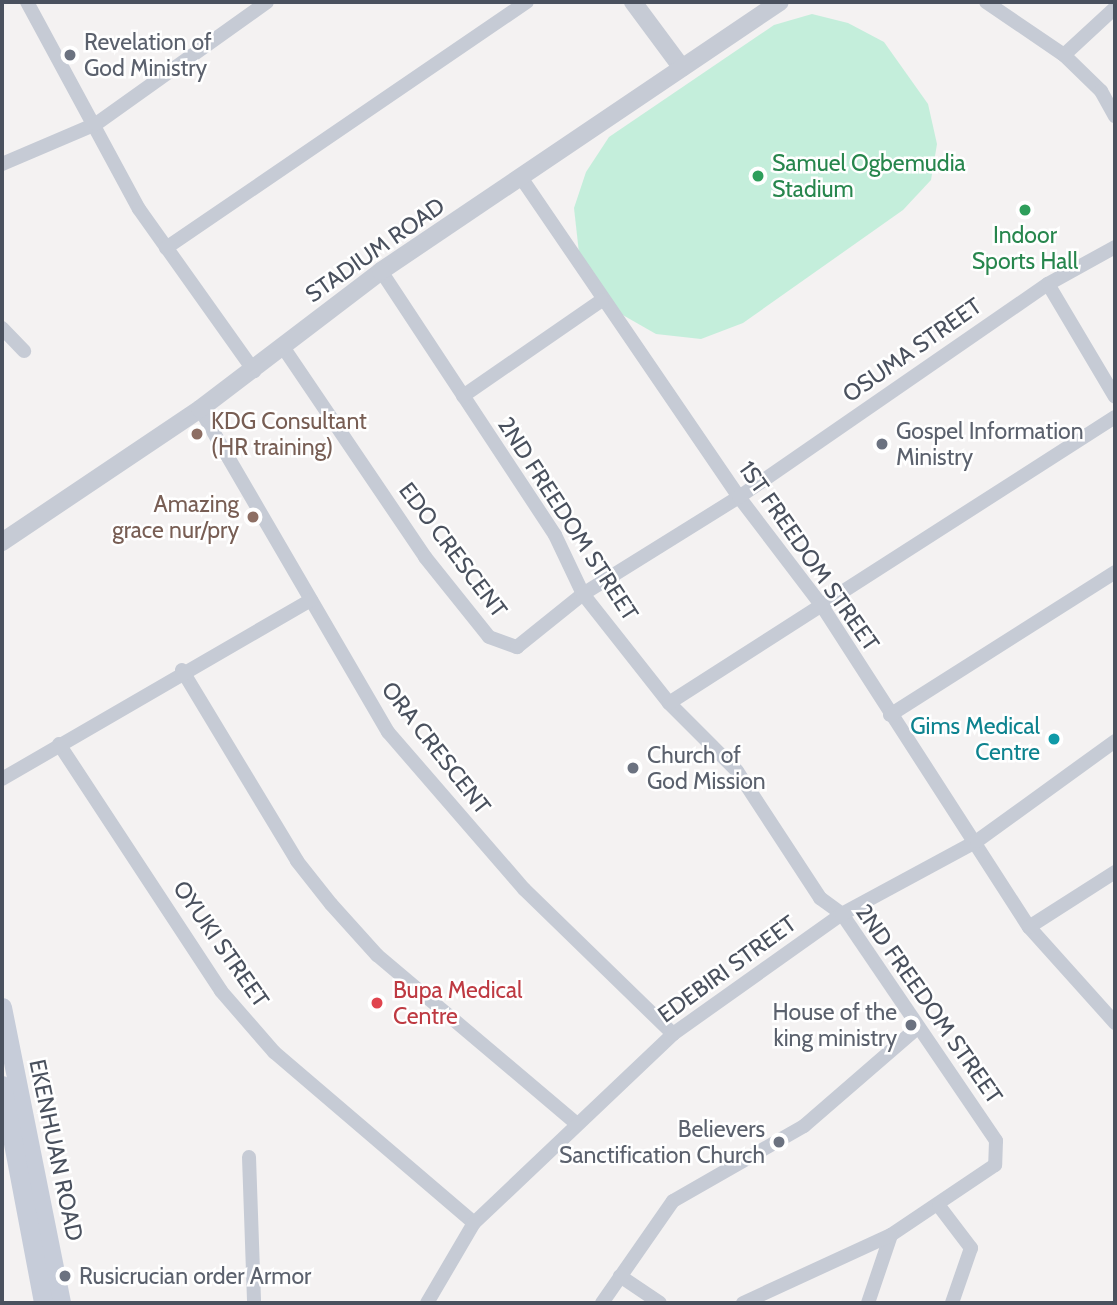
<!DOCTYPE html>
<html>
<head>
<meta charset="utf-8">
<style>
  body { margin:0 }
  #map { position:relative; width:1117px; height:1305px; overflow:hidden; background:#f4f2f2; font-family:Cabin,sans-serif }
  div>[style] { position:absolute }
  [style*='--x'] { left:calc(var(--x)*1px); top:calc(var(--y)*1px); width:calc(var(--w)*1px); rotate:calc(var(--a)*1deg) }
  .green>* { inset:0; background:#c4eedb }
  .minor>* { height:14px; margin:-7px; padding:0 7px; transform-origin:7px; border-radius:7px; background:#c6cbd5 }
  .tertiary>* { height:18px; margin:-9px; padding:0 9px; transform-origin:9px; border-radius:9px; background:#c6cbd5 }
  .secondary>* { height:19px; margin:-9.5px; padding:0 9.5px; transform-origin:9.5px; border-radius:9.5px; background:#c6ccd9 }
  .dots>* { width:19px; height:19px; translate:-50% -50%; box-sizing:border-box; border:4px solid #fff; border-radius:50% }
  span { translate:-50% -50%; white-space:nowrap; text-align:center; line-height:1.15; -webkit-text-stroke:5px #fff; paint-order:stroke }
  .worship-label { font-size:23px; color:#5b616d }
  .left { translate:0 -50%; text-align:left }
  .right { translate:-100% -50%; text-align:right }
  .leisure-label { font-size:23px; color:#27864d }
  .street-label { font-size:23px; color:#4a515e }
  .education-label { font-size:23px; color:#785e54 }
  .culture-label { font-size:23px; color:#0d838f }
  .health-label { font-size:23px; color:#be3a42 }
  .frame { position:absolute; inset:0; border:4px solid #4a515e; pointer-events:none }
</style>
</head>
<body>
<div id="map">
  <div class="green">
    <div style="clip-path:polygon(812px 14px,848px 23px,884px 42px,928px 104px,937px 144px,931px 180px,903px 210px,743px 323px,701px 339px,656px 334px,621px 314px,579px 253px,574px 208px,586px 172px,609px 137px,774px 25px)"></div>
  </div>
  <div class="minor">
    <div style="--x:27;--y:2;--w:235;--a:61.6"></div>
    <div style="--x:139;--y:209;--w:199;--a:54.6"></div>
    <div style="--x:986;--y:2;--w:94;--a:34.2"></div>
    <div style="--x:1064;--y:55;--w:52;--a:44.2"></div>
    <div style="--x:1101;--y:91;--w:29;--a:61"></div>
    <div style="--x:1064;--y:55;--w:69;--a:-42.7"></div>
    <div style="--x:2;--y:164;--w:102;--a:-23.1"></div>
    <div style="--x:96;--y:124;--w:210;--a:-35.5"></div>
    <div style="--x:522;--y:179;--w:385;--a:55.7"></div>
    <div style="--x:739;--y:497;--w:137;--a:52.7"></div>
    <div style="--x:822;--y:606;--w:382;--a:57.2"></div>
    <div style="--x:1029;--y:927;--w:129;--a:48.1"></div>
    <div style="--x:166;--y:248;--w:437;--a:-34.3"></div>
    <div style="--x:381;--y:271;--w:316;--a:56.6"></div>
    <div style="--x:555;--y:535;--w:65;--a:64.6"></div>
    <div style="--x:583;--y:594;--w:139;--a:51.7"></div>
    <div style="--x:669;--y:703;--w:96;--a:45"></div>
    <div style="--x:737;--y:771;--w:152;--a:56.8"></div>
    <div style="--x:820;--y:898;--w:27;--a:36"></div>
    <div style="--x:842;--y:914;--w:274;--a:55.8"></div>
    <div style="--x:996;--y:1141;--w:24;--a:92"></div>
    <div style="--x:995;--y:1165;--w:125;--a:146.1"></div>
    <div style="--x:891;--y:1235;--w:72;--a:108.7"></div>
    <div style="--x:1048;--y:284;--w:131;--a:59.3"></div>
    <div style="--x:2;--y:328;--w:32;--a:46"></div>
    <div style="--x:283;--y:347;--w:254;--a:55.9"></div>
    <div style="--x:425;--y:557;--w:102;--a:51.3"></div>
    <div style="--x:489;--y:637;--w:30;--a:20"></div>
    <div style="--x:517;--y:647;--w:85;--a:-38.8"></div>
    <div style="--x:583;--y:594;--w:184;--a:-31.9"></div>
    <div style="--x:739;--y:497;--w:375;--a:-34.6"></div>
    <div style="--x:1048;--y:284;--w:77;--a:-28.9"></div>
    <div style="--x:463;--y:396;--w:169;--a:-34.6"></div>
    <div style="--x:200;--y:409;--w:374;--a:59.8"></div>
    <div style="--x:388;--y:732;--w:208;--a:49.1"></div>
    <div style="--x:524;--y:889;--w:208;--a:44.2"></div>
    <div style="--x:182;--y:670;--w:223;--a:58.9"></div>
    <div style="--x:297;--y:861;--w:55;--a:51.7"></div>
    <div style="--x:331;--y:904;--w:69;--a:48"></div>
    <div style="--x:377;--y:955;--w:260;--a:40.2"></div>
    <div style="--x:669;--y:703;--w:530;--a:-32.67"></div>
    <div style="--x:890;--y:715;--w:267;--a:-32.4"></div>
    <div style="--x:59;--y:744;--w:295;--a:56.7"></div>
    <div style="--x:221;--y:991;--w:81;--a:49"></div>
    <div style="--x:274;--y:1052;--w:263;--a:40.5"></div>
    <div style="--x:2;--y:779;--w:357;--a:-30.1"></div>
    <div style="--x:1029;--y:927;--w:102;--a:-32.6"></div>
    <div style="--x:249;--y:1157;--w:146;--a:88"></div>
    <div style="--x:939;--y:1206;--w:53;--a:52.7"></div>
    <div style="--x:971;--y:1248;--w:58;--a:109.1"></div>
    <div style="--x:620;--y:1276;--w:48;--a:34"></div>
    <div style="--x:427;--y:1303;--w:93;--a:-59.6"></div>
    <div style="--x:474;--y:1223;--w:274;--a:-43.5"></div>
    <div style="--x:673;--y:1034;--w:207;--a:-35.4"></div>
    <div style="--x:842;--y:914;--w:153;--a:-28.4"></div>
    <div style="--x:977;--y:841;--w:170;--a:-35.9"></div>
    <div style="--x:602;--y:1303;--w:124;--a:-55.2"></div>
    <div style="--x:673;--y:1201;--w:151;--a:-29.8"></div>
    <div style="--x:804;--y:1126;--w:148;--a:-40.9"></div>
    <div style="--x:743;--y:1303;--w:163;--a:-24.7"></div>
  </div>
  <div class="tertiary">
    <div style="--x:633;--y:2;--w:82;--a:53.4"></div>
    <div style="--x:2;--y:542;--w:239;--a:-33.9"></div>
    <div style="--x:200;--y:409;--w:228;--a:-37.3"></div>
    <div style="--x:381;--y:271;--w:481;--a:-34"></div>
  </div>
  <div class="secondary">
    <div style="--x:2;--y:1007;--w:302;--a:78.7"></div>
    <div style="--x:2;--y:1085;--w:222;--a:79.3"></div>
  </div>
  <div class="dots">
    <div style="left:70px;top:55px;background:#6b7280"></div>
    <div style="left:758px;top:176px;background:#2e9e5b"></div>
    <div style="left:1025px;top:210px;background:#2e9e5b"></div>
    <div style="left:197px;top:434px;background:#8d6e63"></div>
    <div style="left:882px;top:444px;background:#6b7280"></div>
    <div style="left:253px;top:517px;background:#8d6e63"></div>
    <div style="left:1054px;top:739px;background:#0f9aa8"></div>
    <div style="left:633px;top:768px;background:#6b7280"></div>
    <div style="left:377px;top:1003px;background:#e0444e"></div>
    <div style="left:911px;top:1025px;background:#6b7280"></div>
    <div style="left:779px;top:1142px;background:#6b7280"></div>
    <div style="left:65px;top:1276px;background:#6b7280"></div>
  </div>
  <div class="worship-label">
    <span class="left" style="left:84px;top:55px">Revelation of<br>God Ministry</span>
    <span class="left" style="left:896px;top:444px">Gospel Information<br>Ministry</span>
    <span class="left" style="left:647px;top:768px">Church of<br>God Mission</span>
    <span class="right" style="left:897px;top:1025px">House of the<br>king ministry</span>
    <span class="right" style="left:765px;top:1142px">Believers<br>Sanctification Church</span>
    <span class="left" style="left:79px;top:1276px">Rusicrucian order Armor</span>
  </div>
  <div class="leisure-label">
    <span class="left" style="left:772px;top:176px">Samuel Ogbemudia<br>Stadium</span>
    <span style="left:1025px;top:248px">Indoor<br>Sports Hall</span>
  </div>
  <div class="street-label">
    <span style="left:375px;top:250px;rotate:-35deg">STADIUM ROAD</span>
    <span style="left:912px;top:350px;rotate:-35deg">OSUMA STREET</span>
    <span style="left:568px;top:519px;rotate:57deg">2ND FREEDOM STREET</span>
    <span style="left:453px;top:550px;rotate:53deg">EDO CRESCENT</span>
    <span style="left:809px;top:556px;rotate:55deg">1ST FREEDOM STREET</span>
    <span style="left:436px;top:748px;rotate:52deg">ORA CRESCENT</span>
    <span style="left:221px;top:944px;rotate:55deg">OYUKI STREET</span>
    <span style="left:727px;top:969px;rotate:-36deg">EDEBIRI STREET</span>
    <span style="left:929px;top:1004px;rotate:55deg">2ND FREEDOM STREET</span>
    <span style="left:56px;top:1150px;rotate:78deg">EKENHUAN ROAD</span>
  </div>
  <div class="education-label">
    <span class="left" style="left:211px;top:434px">KDG Consultant<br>(HR training)</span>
    <span class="right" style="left:239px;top:517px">Amazing<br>grace nur/pry</span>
  </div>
  <div class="culture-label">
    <span class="right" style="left:1040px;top:739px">Gims Medical<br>Centre</span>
  </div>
  <div class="health-label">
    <span class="left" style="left:393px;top:1003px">Bupa Medical<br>Centre</span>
  </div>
  <div class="frame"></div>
</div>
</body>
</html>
